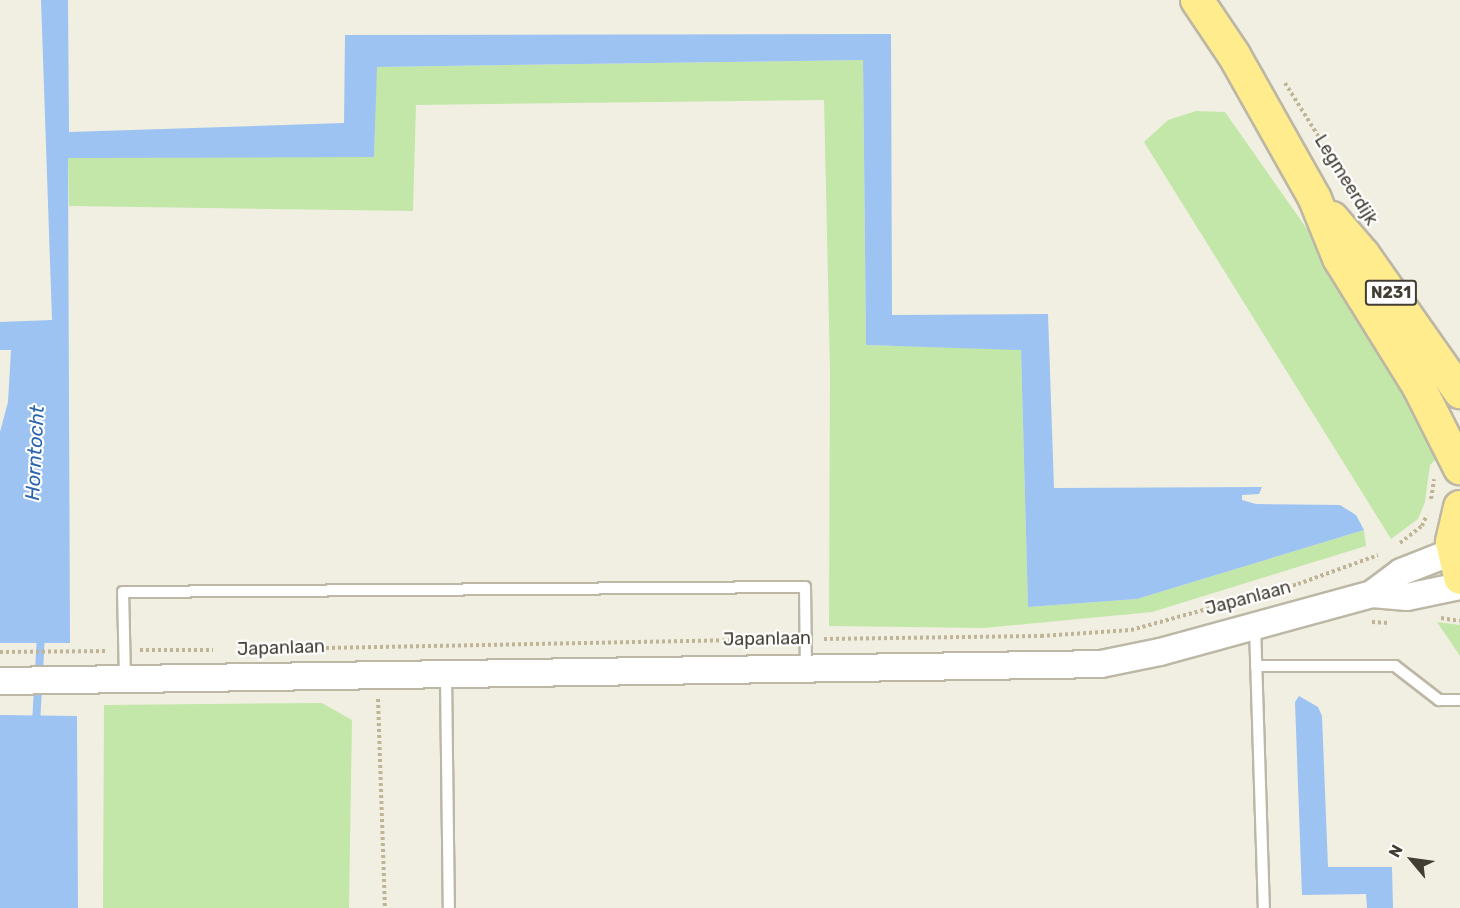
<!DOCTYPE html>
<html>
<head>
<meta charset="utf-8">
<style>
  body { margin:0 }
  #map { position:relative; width:1460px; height:908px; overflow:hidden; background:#f1efe2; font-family:Rubik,sans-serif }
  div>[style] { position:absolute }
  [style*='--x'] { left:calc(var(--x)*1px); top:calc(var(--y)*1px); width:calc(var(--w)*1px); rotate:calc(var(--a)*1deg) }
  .green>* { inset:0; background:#c3e7a9 }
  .water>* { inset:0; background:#9cc3f1 }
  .stream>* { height:8px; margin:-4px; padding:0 4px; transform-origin:4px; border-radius:4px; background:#9cc3f1 }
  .path>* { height:4px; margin-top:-2px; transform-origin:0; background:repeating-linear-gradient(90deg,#bfb596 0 3px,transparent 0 6px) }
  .roads { filter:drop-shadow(2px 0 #bdb7a5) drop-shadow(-2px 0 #bdb7a5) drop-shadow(0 2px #bdb7a5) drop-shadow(0 -2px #bdb7a5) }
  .service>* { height:10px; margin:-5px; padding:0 5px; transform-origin:5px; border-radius:5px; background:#fff }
  .tertiary>* { height:26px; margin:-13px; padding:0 13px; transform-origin:13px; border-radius:13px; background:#fff }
  .primary>* { height:32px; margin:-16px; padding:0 16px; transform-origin:16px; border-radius:16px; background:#ffed8d }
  span { translate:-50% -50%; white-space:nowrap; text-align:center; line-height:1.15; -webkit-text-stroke:4.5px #fff; paint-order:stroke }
  .shield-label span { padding:2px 4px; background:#fff; border:2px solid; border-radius:4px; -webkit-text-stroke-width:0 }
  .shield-label { font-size:16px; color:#433e33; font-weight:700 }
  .street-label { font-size:18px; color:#433e33 }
  .water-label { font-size:20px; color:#2b66af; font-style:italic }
  .north { position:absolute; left:1382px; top:830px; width:60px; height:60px; -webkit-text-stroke:4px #fff; paint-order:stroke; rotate:299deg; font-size:16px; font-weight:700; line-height:24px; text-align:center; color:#433e33 }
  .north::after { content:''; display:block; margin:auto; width:21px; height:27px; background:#433e33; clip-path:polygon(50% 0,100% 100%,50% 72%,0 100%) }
</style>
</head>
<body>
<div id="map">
  <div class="green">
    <div style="clip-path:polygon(863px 60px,866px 345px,1021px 349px,1028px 607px,1137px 599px,1364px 530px,1366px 546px,1152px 612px,984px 628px,829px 626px,830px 370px,824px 100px,416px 105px,413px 211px,69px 206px,68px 157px,374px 157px,376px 67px)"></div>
    <div style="clip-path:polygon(1196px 111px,1225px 112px,1354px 296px,1444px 451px,1430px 465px,1425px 502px,1418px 519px,1391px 539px,1144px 142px,1168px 120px)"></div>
    <div style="clip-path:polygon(1437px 622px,1460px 625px,1460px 656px)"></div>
    <div style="clip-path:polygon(322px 703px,352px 720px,349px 908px,103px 908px,104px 705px)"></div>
  </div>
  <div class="water">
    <div style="clip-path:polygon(41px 0,68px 0,69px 132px,344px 123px,345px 35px,891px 34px,892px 315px,1048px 314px,1054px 488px,1262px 487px,1259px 494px,1242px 495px,1242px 500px,1256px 504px,1340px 505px,1356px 515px,1364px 530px,1137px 599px,1028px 607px,1021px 350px,866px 345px,863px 60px,377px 67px,374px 157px,68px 158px,70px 643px,0 643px,0 432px,8px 402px,11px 350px,0 350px,0 322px,52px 320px)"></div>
    <div style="clip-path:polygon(1299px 696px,1318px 707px,1322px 716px,1328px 867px,1392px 867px,1393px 908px,1367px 908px,1366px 894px,1302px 895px,1295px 702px)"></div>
    <div style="clip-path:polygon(0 715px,77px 716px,78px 908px,0 908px)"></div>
  </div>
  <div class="stream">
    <div style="--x:36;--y:724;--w:90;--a:-86.8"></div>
  </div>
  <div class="path">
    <div style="--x:1285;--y:83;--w:149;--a:57.9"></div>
    <div style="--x:1431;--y:499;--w:20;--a:-81"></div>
    <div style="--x:1400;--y:543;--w:28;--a:-38"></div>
    <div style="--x:1422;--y:526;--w:12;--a:-66"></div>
    <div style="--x:1441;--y:618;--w:19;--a:9"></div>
    <div style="--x:1372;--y:622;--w:16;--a:4"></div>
    <div style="--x:824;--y:639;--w:217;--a:-0.8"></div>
    <div style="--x:1041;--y:636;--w:90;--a:-3.8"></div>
    <div style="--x:1131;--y:630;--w:173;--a:-15.4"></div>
    <div style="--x:1298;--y:584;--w:85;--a:-19.9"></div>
    <div style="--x:272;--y:649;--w:517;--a:-1.11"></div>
    <div style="--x:140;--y:650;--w:73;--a:0"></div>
    <div style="--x:0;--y:652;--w:108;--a:-0.5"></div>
    <div style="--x:378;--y:699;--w:209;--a:88.1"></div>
  </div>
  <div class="roads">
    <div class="service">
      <div style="--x:1255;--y:626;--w:282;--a:88.2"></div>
      <div style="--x:1256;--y:666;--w:139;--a:0"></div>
      <div style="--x:1395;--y:666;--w:56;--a:37.7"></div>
      <div style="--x:1439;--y:700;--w:21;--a:0"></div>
      <div style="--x:446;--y:675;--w:233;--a:89.3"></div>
      <div style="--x:125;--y:678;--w:86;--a:-91.3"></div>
      <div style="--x:123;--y:592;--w:682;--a:-0.42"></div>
      <div style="--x:805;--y:587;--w:81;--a:89.3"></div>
    </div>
    <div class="tertiary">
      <div style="--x:1372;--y:594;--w:36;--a:-37"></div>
      <div style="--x:1401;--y:572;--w:55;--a:-21.4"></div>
      <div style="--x:0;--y:681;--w:1101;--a:-0.88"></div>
      <div style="--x:1101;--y:664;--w:60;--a:-11.5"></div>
      <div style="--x:1160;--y:652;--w:220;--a:-15.3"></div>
      <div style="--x:1372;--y:594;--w:35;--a:5"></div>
      <div style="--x:1407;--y:597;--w:54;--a:-11.7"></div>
    </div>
    <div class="primary">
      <div style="--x:1197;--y:0;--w:66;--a:56.1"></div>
      <div style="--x:1234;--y:55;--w:165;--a:60.6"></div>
      <div style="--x:1315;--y:199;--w:64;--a:67.9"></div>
      <div style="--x:1339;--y:258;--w:152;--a:58.2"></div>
      <div style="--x:1419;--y:387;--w:91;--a:63.2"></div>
      <div style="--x:1332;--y:218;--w:48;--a:49.3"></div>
      <div style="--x:1363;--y:254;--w:169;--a:54.9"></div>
      <div style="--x:1460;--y:507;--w:36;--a:103"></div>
      <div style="--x:1452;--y:542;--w:37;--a:77"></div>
    </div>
  </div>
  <div class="shield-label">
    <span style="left:1391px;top:293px">N231</span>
  </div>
  <div class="street-label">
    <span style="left:1346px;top:180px;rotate:58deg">Legmeerdijk</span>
    <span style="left:1248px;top:598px;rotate:-15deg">Japanlaan</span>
    <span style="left:767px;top:639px;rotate:-1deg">Japanlaan</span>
    <span style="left:281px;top:648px;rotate:-2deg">Japanlaan</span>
  </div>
  <div class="water-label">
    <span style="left:35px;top:453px;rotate:-87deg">Horntocht</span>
  </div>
  <div class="north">N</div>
</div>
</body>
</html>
